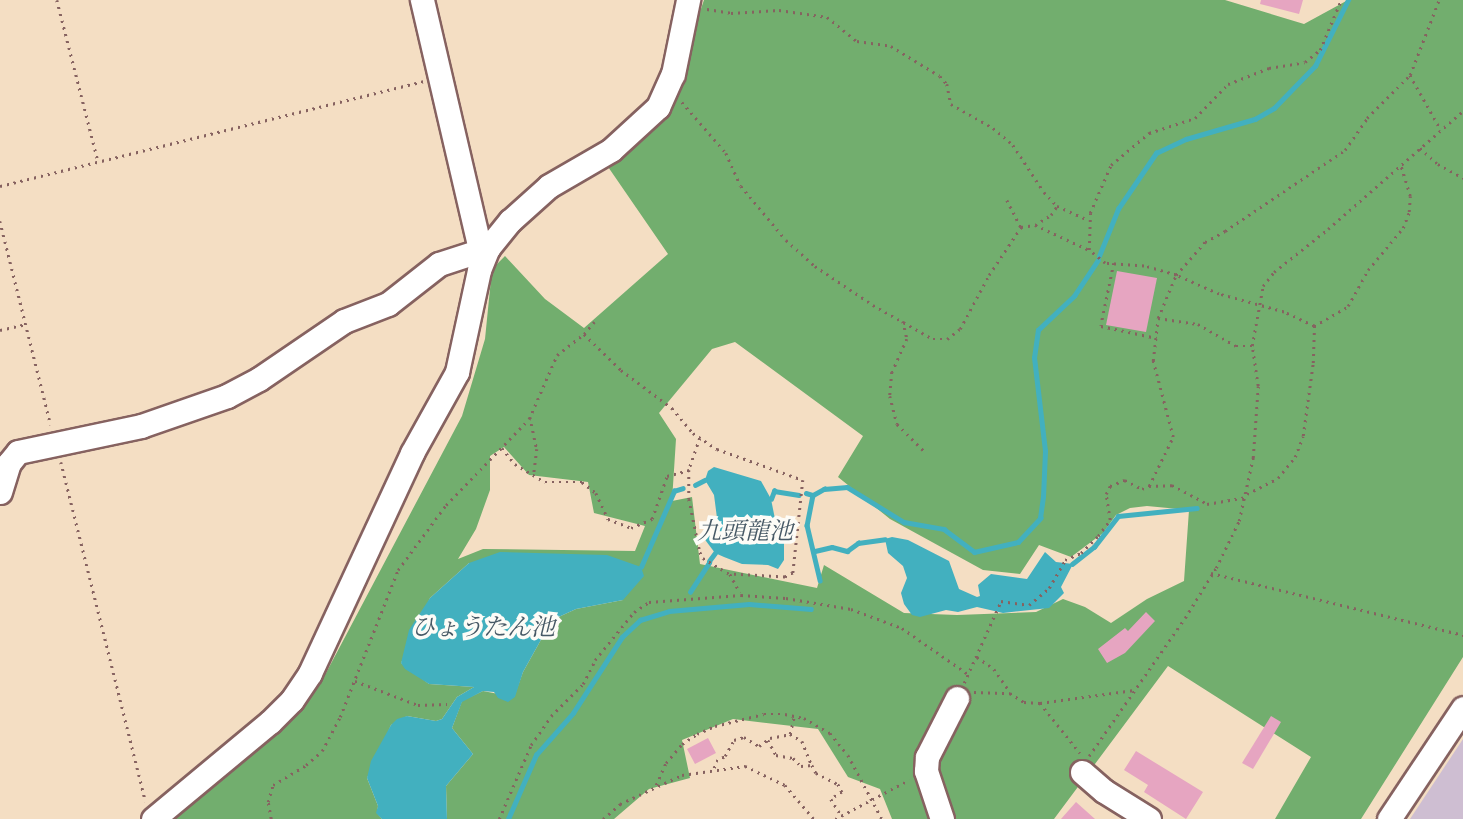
<!DOCTYPE html>
<html>
<head>
<meta charset="utf-8">
<style>
  body { margin:0 }
  #map { position:relative; width:1463px; height:819px; overflow:hidden; background:#f4dec3; font-family:Cardo,"Noto Serif JP",serif }
  div>[style] { position:absolute }
  [style*='--x'] { left:calc(var(--x)*1px); top:calc(var(--y)*1px); width:calc(var(--w)*1px); rotate:calc(var(--a)*1deg) }
  .industrial>* { inset:0; background:#cebed2 }
  .forest>* { inset:0; background:#72ae6e }
  .water>* { inset:0; background:#42b0bf }
  .stream>* { height:4.5px; margin:-2.25px; padding:0 2.25px; transform-origin:2.25px; border-radius:2.25px; background:#42b0bf }
  .building>* { inset:0; background:#e6a5c1 }
  .path>* { height:2.5px; margin-top:-1.25px; transform-origin:0; background:repeating-linear-gradient(90deg,#866260 0 2px,transparent 0 7px) }
  .roads { filter:drop-shadow(2px 0 #866260) drop-shadow(-2px 0 #866260) drop-shadow(0 2px #866260) drop-shadow(0 -2px #866260) }
  .minor>* { height:23px; margin:-11.5px; padding:0 11.5px; transform-origin:11.5px; border-radius:11.5px; background:#fff }
  span { translate:-50% -50%; white-space:nowrap; text-align:center; line-height:1.15; -webkit-text-stroke:7px #fdfcf7; paint-order:stroke }
  .water-label { font-size:24px; color:#475966; font-style:italic }
</style>
</head>
<body>
<div id="map">
  <div class="industrial">
    <div style="clip-path:polygon(1463px 739px,1463px 819px,1410px 819px)"></div>
  </div>
  <div class="forest">
    <div style="clip-path:polygon(evenodd,704px 0,1225px 0,1304px 24px,1348px 0,1463px 0,1463px 657px,1361px 819px,1275px 819px,1311px 757px,1168px 666px,1054px 819px,892px 819px,880px 789px,848px 777px,818px 729px,733px 719px,682px 740px,690px 778px,649px 789px,614px 819px,447px 819px,446px 786px,473px 754px,452px 728px,462px 701px,483px 691px,514px 697px,523px 672px,552px 620px,576px 609px,623px 600px,469px 563px,430px 598px,401px 663px,429px 684px,474px 687px,457px 697px,442px 719px,436px 721px,407px 716px,391px 725px,367px 778px,378px 806px,377px 813px,382px 819px,172px 819px,288px 714px,326px 673px,462px 416px,485px 339px,492px 269px,505px 256px,545px 299px,584px 328px,668px 254px,604px 161px,668px 106px,704px 0,735px 342px,863px 436px,838px 477px,890px 519px,983px 570px,1020px 574px,1039px 545px,1071px 557px,1103px 533px,1116px 515px,1130px 508px,1147px 506px,1189px 510px,1184px 581px,1147px 599px,1111px 623px,1085px 607px,1063px 599px,1036px 612px,957px 615px,904px 613px,824px 565px,817px 588px,700px 564px,692px 497px,672px 501px,676px 439px,659px 413px,712px 349px,735px 342px,704px 0,504px 447px,529px 475px,588px 482px,594px 513px,645px 526px,635px 551px,483px 549px,458px 559px,476px 529px,490px 490px,490px 456px,504px 447px)"></div>
  </div>
  <div class="water">
    <div style="clip-path:polygon(714px 467px,761px 481px,771px 499px,777px 529px,784px 540px,784px 560px,778px 569px,768px 565px,742px 564px,724px 557px,715px 553px,703px 537px,717px 518px,714px 495px,705px 480px,708px 471px)"></div>
    <div style="clip-path:polygon(892px 537px,908px 540px,949px 561px,959px 589px,977px 597px,980px 596px,978px 585px,991px 574px,1027px 579px,1045px 552px,1056px 562px,1073px 564px,1061px 587px,1064px 593px,1049px 608px,1003px 613px,977px 607px,958px 612px,946px 610px,920px 617px,912px 615px,904px 604px,901px 593px,907px 578px,903px 566px,888px 553px,885px 539px)"></div>
    <div style="clip-path:polygon(500px 552px,607px 555px,641px 567px,644px 576px,623px 600px,576px 609px,552px 620px,523px 672px,515px 697px,508px 702px,498px 698px,494px 692px,483px 691px,462px 702px,452px 728px,473px 754px,446px 786px,447px 819px,382px 819px,376px 813px,378px 806px,367px 778px,371px 761px,391px 725px,397px 719px,407px 716px,436px 721px,442px 719px,457px 697px,474px 687px,429px 684px,405px 669px,401px 663px,409px 630px,430px 598px,469px 563px)"></div>
  </div>
  <div class="stream">
    <div style="--x:1099;--y:256;--w:51;--a:-68"></div>
    <div style="--x:1118;--y:209;--w:68;--a:-55.8"></div>
    <div style="--x:1156;--y:153;--w:33;--a:-25"></div>
    <div style="--x:1186;--y:139;--w:72;--a:-16.2"></div>
    <div style="--x:1255;--y:119;--w:22;--a:-30"></div>
    <div style="--x:1274;--y:108;--w:59;--a:-45.7"></div>
    <div style="--x:1315;--y:66;--w:74;--a:-63.4"></div>
    <div style="--x:695;--y:485;--w:11;--a:-27"></div>
    <div style="--x:806;--y:493;--w:7;--a:16"></div>
    <div style="--x:813;--y:495;--w:13;--a:-29"></div>
    <div style="--x:824;--y:489;--w:23;--a:-5"></div>
    <div style="--x:847;--y:487;--w:67;--a:31.6"></div>
    <div style="--x:904;--y:522;--w:41;--a:9.9"></div>
    <div style="--x:944;--y:529;--w:38;--a:37"></div>
    <div style="--x:974;--y:552;--w:45;--a:-12.8"></div>
    <div style="--x:1018;--y:542;--w:33;--a:-47"></div>
    <div style="--x:1040;--y:518;--w:21;--a:-82"></div>
    <div style="--x:1043;--y:497;--w:46;--a:-87.5"></div>
    <div style="--x:1045;--y:451;--w:94;--a:-96.7"></div>
    <div style="--x:1034;--y:358;--w:28;--a:-82"></div>
    <div style="--x:1038;--y:330;--w:50;--a:-43.4"></div>
    <div style="--x:1074;--y:296;--w:43;--a:-56.3"></div>
    <div style="--x:813;--y:495;--w:31;--a:101"></div>
    <div style="--x:807;--y:525;--w:57;--a:76.7"></div>
    <div style="--x:771;--y:499;--w:9;--a:-69"></div>
    <div style="--x:774;--y:491;--w:25;--a:9"></div>
    <div style="--x:815;--y:551;--w:17;--a:-13"></div>
    <div style="--x:832;--y:547;--w:16;--a:15"></div>
    <div style="--x:847;--y:551;--w:14;--a:-36"></div>
    <div style="--x:858;--y:543;--w:27;--a:-8"></div>
    <div style="--x:709;--y:561;--w:10;--a:-53"></div>
    <div style="--x:1072;--y:564;--w:28;--a:-38"></div>
    <div style="--x:1094;--y:547;--w:39;--a:-52"></div>
    <div style="--x:1118;--y:516;--w:79;--a:-5.8"></div>
    <div style="--x:641;--y:567;--w:83;--a:-66.5"></div>
    <div style="--x:674;--y:491;--w:9;--a:-18"></div>
    <div style="--x:690;--y:592;--w:35;--a:-57"></div>
    <div style="--x:508;--y:819;--w:70;--a:-66.4"></div>
    <div style="--x:536;--y:755;--w:56;--a:-48.6"></div>
    <div style="--x:573;--y:713;--w:90;--a:-57.2"></div>
    <div style="--x:622;--y:637;--w:25;--a:-43"></div>
    <div style="--x:640;--y:620;--w:30;--a:-17"></div>
    <div style="--x:669;--y:611;--w:80;--a:-5"></div>
    <div style="--x:749;--y:604;--w:62;--a:4.6"></div>
  </div>
  <div class="building">
    <div style="clip-path:polygon(1261px 0,1303px 0,1299px 14px,1260px 4px)"></div>
    <div style="clip-path:polygon(1117px 271px,1157px 278px,1146px 332px,1106px 325px)"></div>
    <div style="clip-path:polygon(1146px 612px,1155px 621px,1125px 653px,1107px 663px,1098px 649px,1125px 628px,1128px 631px)"></div>
    <div style="clip-path:polygon(1271px 716px,1281px 722px,1253px 769px,1242px 763px)"></div>
    <div style="clip-path:polygon(708px 738px,716px 753px,695px 764px,687px 749px)"></div>
    <div style="clip-path:polygon(1136px 751px,1203px 792px,1186px 819px,1144px 792px,1148px 785px,1124px 770px)"></div>
    <div style="clip-path:polygon(1076px 802px,1095px 819px,1061px 819px)"></div>
  </div>
  <div class="path">
    <div style="--x:57;--y:0;--w:166;--a:75.7"></div>
    <div style="--x:707;--y:9;--w:24;--a:9"></div>
    <div style="--x:731;--y:13;--w:48;--a:-3.6"></div>
    <div style="--x:779;--y:10;--w:49;--a:8.3"></div>
    <div style="--x:827;--y:17;--w:38;--a:39"></div>
    <div style="--x:857;--y:41;--w:34;--a:8"></div>
    <div style="--x:891;--y:46;--w:57;--a:31.5"></div>
    <div style="--x:940;--y:76;--w:11;--a:49"></div>
    <div style="--x:947;--y:84;--w:20;--a:79"></div>
    <div style="--x:951;--y:104;--w:48;--a:29.7"></div>
    <div style="--x:993;--y:128;--w:26;--a:40"></div>
    <div style="--x:1013;--y:145;--w:56;--a:56.6"></div>
    <div style="--x:1044;--y:192;--w:19;--a:47"></div>
    <div style="--x:1057;--y:206;--w:34;--a:24"></div>
    <div style="--x:1410;--y:75;--w:63;--a:60.6"></div>
    <div style="--x:682;--y:102;--w:67;--a:49.2"></div>
    <div style="--x:726;--y:153;--w:36;--a:66"></div>
    <div style="--x:741;--y:186;--w:70;--a:50.2"></div>
    <div style="--x:786;--y:240;--w:39;--a:42"></div>
    <div style="--x:815;--y:266;--w:70;--a:33.9"></div>
    <div style="--x:873;--y:305;--w:69;--a:29.5"></div>
    <div style="--x:933;--y:339;--w:14;--a:0"></div>
    <div style="--x:947;--y:339;--w:16;--a:-38"></div>
    <div style="--x:960;--y:329;--w:61;--a:-61.8"></div>
    <div style="--x:989;--y:275;--w:58;--a:-56.3"></div>
    <div style="--x:1021;--y:227;--w:14;--a:-8"></div>
    <div style="--x:1035;--y:225;--w:19;--a:-32"></div>
    <div style="--x:1051;--y:215;--w:11;--a:-56"></div>
    <div style="--x:1420;--y:148;--w:24;--a:42"></div>
    <div style="--x:1438;--y:164;--w:29;--a:29"></div>
    <div style="--x:0;--y:186;--w:436;--a:-13.9"></div>
    <div style="--x:1007;--y:200;--w:30;--a:63"></div>
    <div style="--x:0;--y:221;--w:210;--a:76"></div>
    <div style="--x:1035;--y:225;--w:60;--a:24.8"></div>
    <div style="--x:1114;--y:263;--w:64;--a:101.7"></div>
    <div style="--x:1101;--y:326;--w:57;--a:12.1"></div>
    <div style="--x:1158;--y:318;--w:40;--a:8.5"></div>
    <div style="--x:1198;--y:324;--w:44;--a:30.1"></div>
    <div style="--x:1236;--y:346;--w:16;--a:0"></div>
    <div style="--x:903;--y:321;--w:18;--a:77"></div>
    <div style="--x:907;--y:339;--w:36;--a:114"></div>
    <div style="--x:892;--y:372;--w:24;--a:95"></div>
    <div style="--x:890;--y:396;--w:29;--a:76"></div>
    <div style="--x:897;--y:424;--w:41;--a:45"></div>
    <div style="--x:1314;--y:326;--w:39;--a:-30"></div>
    <div style="--x:1348;--y:306;--w:41;--a:-60.9"></div>
    <div style="--x:1368;--y:270;--w:55;--a:-50.2"></div>
    <div style="--x:1403;--y:228;--w:17;--a:-69"></div>
    <div style="--x:1409;--y:212;--w:16;--a:-86"></div>
    <div style="--x:1410;--y:196;--w:31;--a:-107"></div>
    <div style="--x:0;--y:330;--w:27;--a:-13"></div>
    <div style="--x:584;--y:334;--w:52;--a:44.2"></div>
    <div style="--x:621;--y:370;--w:64;--a:36.7"></div>
    <div style="--x:672;--y:408;--w:33;--a:50"></div>
    <div style="--x:693;--y:433;--w:29;--a:34"></div>
    <div style="--x:717;--y:449;--w:91;--a:19.8"></div>
    <div style="--x:803;--y:480;--w:94;--a:96.1"></div>
    <div style="--x:793;--y:573;--w:9;--a:153"></div>
    <div style="--x:785;--y:577;--w:55;--a:-176.9"></div>
    <div style="--x:730;--y:574;--w:21;--a:62"></div>
    <div style="--x:530;--y:417;--w:33;--a:78"></div>
    <div style="--x:537;--y:449;--w:26;--a:97"></div>
    <div style="--x:700;--y:438;--w:34;--a:109"></div>
    <div style="--x:689;--y:470;--w:29;--a:90"></div>
    <div style="--x:689;--y:499;--w:54;--a:78.3"></div>
    <div style="--x:700;--y:552;--w:7;--a:63"></div>
    <div style="--x:703;--y:558;--w:31;--a:31"></div>
    <div style="--x:502;--y:448;--w:21;--a:51"></div>
    <div style="--x:515;--y:464;--w:35;--a:31"></div>
    <div style="--x:545;--y:482;--w:37;--a:0"></div>
    <div style="--x:582;--y:482;--w:18;--a:38"></div>
    <div style="--x:596;--y:493;--w:29;--a:65"></div>
    <div style="--x:608;--y:519;--w:25;--a:21"></div>
    <div style="--x:631;--y:528;--w:23;--a:-23"></div>
    <div style="--x:652;--y:519;--w:46;--a:-70.8"></div>
    <div style="--x:667;--y:476;--w:23;--a:-15"></div>
    <div style="--x:61;--y:462;--w:350;--a:76"></div>
    <div style="--x:1149;--y:486;--w:23;--a:-2"></div>
    <div style="--x:1172;--y:485;--w:40;--a:28"></div>
    <div style="--x:1207;--y:504;--w:39;--a:-10"></div>
    <div style="--x:1247;--y:494;--w:35;--a:-27"></div>
    <div style="--x:1278;--y:478;--w:27;--a:-51"></div>
    <div style="--x:1295;--y:457;--w:22;--a:-69"></div>
    <div style="--x:1303;--y:436;--w:74;--a:-82.2"></div>
    <div style="--x:1313;--y:363;--w:37;--a:-88"></div>
    <div style="--x:1314;--y:326;--w:33;--a:-155"></div>
    <div style="--x:1284;--y:312;--w:67;--a:-164.5"></div>
    <div style="--x:1219;--y:294;--w:47;--a:-156.2"></div>
    <div style="--x:1176;--y:275;--w:33;--a:-164"></div>
    <div style="--x:1144;--y:266;--w:39;--a:-176"></div>
    <div style="--x:1105;--y:263;--w:21;--a:-141"></div>
    <div style="--x:1089;--y:250;--w:37;--a:-88"></div>
    <div style="--x:1090;--y:213;--w:52;--a:-66.4"></div>
    <div style="--x:1111;--y:165;--w:50;--a:-40.1"></div>
    <div style="--x:1149;--y:133;--w:48;--a:-18.1"></div>
    <div style="--x:1195;--y:118;--w:47;--a:-45.9"></div>
    <div style="--x:1228;--y:84;--w:44;--a:-21.3"></div>
    <div style="--x:1269;--y:68;--w:36;--a:-9"></div>
    <div style="--x:1305;--y:62;--w:19;--a:-39"></div>
    <div style="--x:1320;--y:50;--w:54;--a:-67.2"></div>
    <div style="--x:1211;--y:573;--w:260;--a:13.8"></div>
    <div style="--x:977;--y:657;--w:21;--a:35"></div>
    <div style="--x:994;--y:669;--w:28;--a:55"></div>
    <div style="--x:355;--y:681;--w:67;--a:20.9"></div>
    <div style="--x:418;--y:705;--w:29;--a:-2"></div>
    <div style="--x:964;--y:683;--w:90;--a:-65.7"></div>
    <div style="--x:1001;--y:601;--w:28;--a:8"></div>
    <div style="--x:1029;--y:605;--w:26;--a:-40"></div>
    <div style="--x:1049;--y:588;--w:32;--a:-60"></div>
    <div style="--x:1065;--y:560;--w:17;--a:-24"></div>
    <div style="--x:1081;--y:553;--w:24;--a:-45"></div>
    <div style="--x:1098;--y:536;--w:20;--a:-53"></div>
    <div style="--x:1110;--y:520;--w:26;--a:-99"></div>
    <div style="--x:1106;--y:494;--w:9;--a:-63"></div>
    <div style="--x:1110;--y:486;--w:16;--a:-22"></div>
    <div style="--x:1125;--y:480;--w:19;--a:28"></div>
    <div style="--x:1142;--y:489;--w:8;--a:-23"></div>
    <div style="--x:1149;--y:486;--w:55;--a:-63.9"></div>
    <div style="--x:1173;--y:437;--w:79;--a:-104.7"></div>
    <div style="--x:1153;--y:361;--w:43;--a:-83.4"></div>
    <div style="--x:1158;--y:318;--w:47;--a:-67.3"></div>
    <div style="--x:1176;--y:275;--w:44;--a:-48.7"></div>
    <div style="--x:1205;--y:242;--w:23;--a:-29"></div>
    <div style="--x:1225;--y:231;--w:145;--a:-34"></div>
    <div style="--x:1345;--y:150;--w:39;--a:-55"></div>
    <div style="--x:1367;--y:118;--w:61;--a:-45"></div>
    <div style="--x:1410;--y:75;--w:80;--a:-68.9"></div>
    <div style="--x:974;--y:692;--w:36;--a:2"></div>
    <div style="--x:1010;--y:693;--w:17;--a:33"></div>
    <div style="--x:1024;--y:702;--w:16;--a:4"></div>
    <div style="--x:1040;--y:703;--w:64;--a:51.3"></div>
    <div style="--x:1040;--y:703;--w:95;--a:-7.9"></div>
    <div style="--x:790;--y:734;--w:14;--a:30"></div>
    <div style="--x:802;--y:741;--w:24;--a:68"></div>
    <div style="--x:768;--y:740;--w:17;--a:62"></div>
    <div style="--x:776;--y:755;--w:17;--a:10"></div>
    <div style="--x:793;--y:758;--w:11;--a:45"></div>
    <div style="--x:801;--y:766;--w:11;--a:-5"></div>
    <div style="--x:812;--y:765;--w:9;--a:63"></div>
    <div style="--x:816;--y:773;--w:25;--a:27"></div>
    <div style="--x:838;--y:784;--w:9;--a:63"></div>
    <div style="--x:842;--y:792;--w:13;--a:148"></div>
    <div style="--x:831;--y:799;--w:19;--a:58"></div>
    <div style="--x:1089;--y:756;--w:168;--a:-55.2"></div>
    <div style="--x:1185;--y:618;--w:59;--a:-58.2"></div>
    <div style="--x:1216;--y:568;--w:52;--a:-63.9"></div>
    <div style="--x:1239;--y:521;--w:65;--a:-77.5"></div>
    <div style="--x:1253;--y:458;--w:72;--a:-86"></div>
    <div style="--x:1258;--y:386;--w:40;--a:-98.5"></div>
    <div style="--x:1252;--y:346;--w:61;--a:-79.6"></div>
    <div style="--x:1263;--y:286;--w:18;--a:-52"></div>
    <div style="--x:1274;--y:272;--w:69;--a:-38.5"></div>
    <div style="--x:1328;--y:229;--w:179;--a:-41.2"></div>
    <div style="--x:714;--y:768;--w:7;--a:-74"></div>
    <div style="--x:716;--y:761;--w:10;--a:-29"></div>
    <div style="--x:725;--y:756;--w:18;--a:-61"></div>
    <div style="--x:734;--y:740;--w:10;--a:-17"></div>
    <div style="--x:744;--y:737;--w:17;--a:31"></div>
    <div style="--x:759;--y:746;--w:14;--a:-36"></div>
    <div style="--x:770;--y:738;--w:20;--a:-11"></div>
    <div style="--x:790;--y:734;--w:18;--a:-77"></div>
    <div style="--x:656;--y:785;--w:24;--a:-66"></div>
    <div style="--x:666;--y:763;--w:25;--a:-50"></div>
    <div style="--x:682;--y:744;--w:18;--a:-34"></div>
    <div style="--x:697;--y:734;--w:20;--a:-24"></div>
    <div style="--x:715;--y:726;--w:50;--a:-13.8"></div>
    <div style="--x:764;--y:714;--w:21;--a:0"></div>
    <div style="--x:785;--y:714;--w:19;--a:12"></div>
    <div style="--x:804;--y:718;--w:30;--a:30"></div>
    <div style="--x:830;--y:733;--w:28;--a:51"></div>
    <div style="--x:848;--y:755;--w:72;--a:62"></div>
    <div style="--x:271;--y:819;--w:17;--a:-100"></div>
    <div style="--x:268;--y:802;--w:18;--a:-74"></div>
    <div style="--x:273;--y:785;--w:39;--a:-31"></div>
    <div style="--x:306;--y:765;--w:21;--a:-41"></div>
    <div style="--x:322;--y:751;--w:38;--a:-62"></div>
    <div style="--x:340;--y:717;--w:158;--a:-68.5"></div>
    <div style="--x:398;--y:570;--w:81;--a:-53.6"></div>
    <div style="--x:446;--y:505;--w:120;--a:-46"></div>
    <div style="--x:529;--y:419;--w:70;--a:-66.4"></div>
    <div style="--x:557;--y:355;--w:34;--a:-38"></div>
    <div style="--x:584;--y:334;--w:16;--a:-50"></div>
    <div style="--x:499;--y:819;--w:81;--a:-66.6"></div>
    <div style="--x:531;--y:745;--w:35;--a:-55"></div>
    <div style="--x:551;--y:716;--w:45;--a:-45"></div>
    <div style="--x:583;--y:684;--w:27;--a:-63"></div>
    <div style="--x:595;--y:660;--w:62;--a:-50.9"></div>
    <div style="--x:634;--y:612;--w:18;--a:-34"></div>
    <div style="--x:649;--y:602;--w:92;--a:-4.4"></div>
    <div style="--x:741;--y:595;--w:45;--a:3.8"></div>
    <div style="--x:786;--y:598;--w:66;--a:9.6"></div>
    <div style="--x:851;--y:609;--w:54;--a:20.4"></div>
    <div style="--x:902;--y:628;--w:80;--a:34.9"></div>
    <div style="--x:603;--y:819;--w:23;--a:-41"></div>
    <div style="--x:620;--y:804;--w:68;--a:-25.1"></div>
    <div style="--x:682;--y:775;--w:64;--a:-8.1"></div>
    <div style="--x:745;--y:766;--w:44;--a:25.4"></div>
    <div style="--x:785;--y:785;--w:45;--a:49.5"></div>
    <div style="--x:835;--y:819;--w:84;--a:-27.8"></div>
  </div>
  <div class="roads">
    <div class="minor">
      <div style="--x:422;--y:0;--w:257;--a:76.9"></div>
      <div style="--x:0;--y:492;--w:30;--a:-73"></div>
      <div style="--x:9;--y:463;--w:14;--a:-51"></div>
      <div style="--x:18;--y:452;--w:126;--a:-11.9"></div>
      <div style="--x:141;--y:426;--w:91;--a:-19.2"></div>
      <div style="--x:227;--y:396;--w:36;--a:-28"></div>
      <div style="--x:259;--y:379;--w:103;--a:-34.3"></div>
      <div style="--x:344;--y:321;--w:47;--a:-21.1"></div>
      <div style="--x:388;--y:304;--w:65;--a:-38.1"></div>
      <div style="--x:439;--y:264;--w:52;--a:-18.1"></div>
      <div style="--x:1082;--y:772;--w:29;--a:41"></div>
      <div style="--x:1104;--y:791;--w:53;--a:31.9"></div>
      <div style="--x:153;--y:819;--w:152;--a:-39.7"></div>
      <div style="--x:270;--y:722;--w:31;--a:-45"></div>
      <div style="--x:292;--y:700;--w:32;--a:-56"></div>
      <div style="--x:310;--y:673;--w:242;--a:-65.1"></div>
      <div style="--x:412;--y:453;--w:93;--a:-60.9"></div>
      <div style="--x:457;--y:372;--w:104;--a:-77.8"></div>
      <div style="--x:479;--y:270;--w:24;--a:-68"></div>
      <div style="--x:488;--y:248;--w:35;--a:-51"></div>
      <div style="--x:510;--y:221;--w:52;--a:-41.9"></div>
      <div style="--x:549;--y:186;--w:72;--a:-30.1"></div>
      <div style="--x:611;--y:150;--w:64;--a:-42.5"></div>
      <div style="--x:658;--y:107;--w:36;--a:-66"></div>
      <div style="--x:673;--y:74;--w:76;--a:-78.5"></div>
      <div style="--x:942;--y:819;--w:51;--a:-108.4"></div>
      <div style="--x:926;--y:771;--w:14;--a:-86"></div>
      <div style="--x:927;--y:757;--w:66;--a:-63"></div>
      <div style="--x:1389;--y:819;--w:133;--a:-56.3"></div>
    </div>
  </div>
  <div class="water-label">
    <span style="left:745px;top:532px">九頭龍池</span>
    <span style="left:483px;top:628px">ひょうたん池</span>
  </div>
</div>
</body>
</html>
